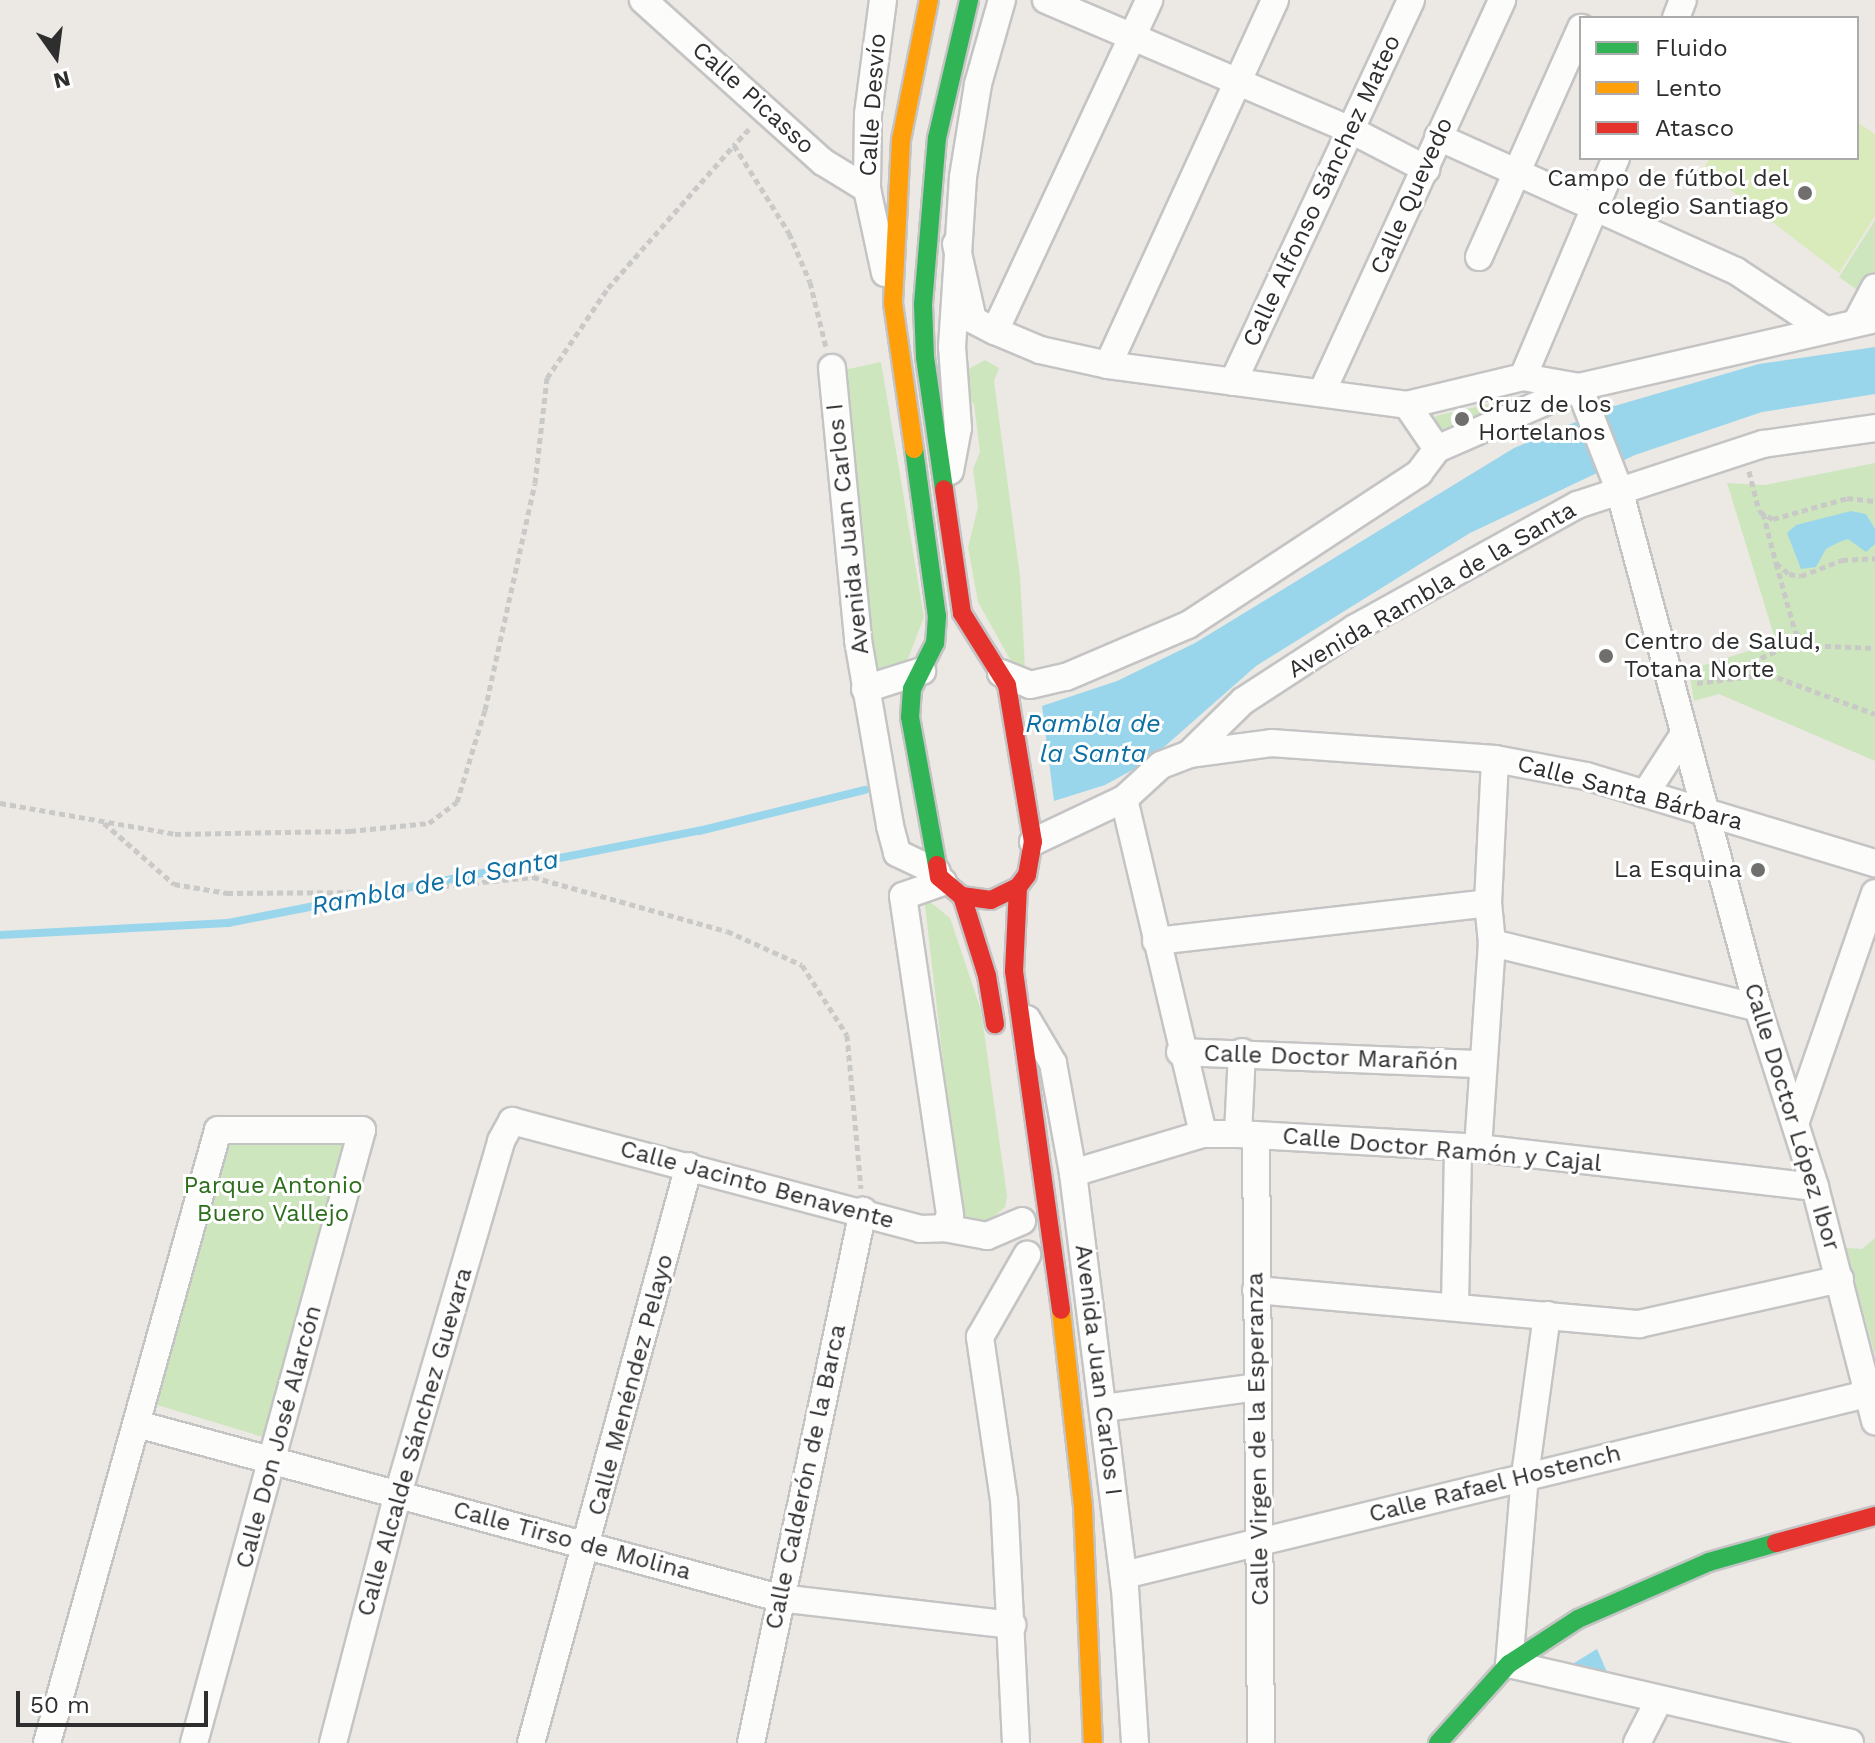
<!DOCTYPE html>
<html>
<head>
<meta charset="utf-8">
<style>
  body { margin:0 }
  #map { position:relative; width:1875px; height:1743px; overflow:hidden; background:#ece8e4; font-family:"Work Sans",sans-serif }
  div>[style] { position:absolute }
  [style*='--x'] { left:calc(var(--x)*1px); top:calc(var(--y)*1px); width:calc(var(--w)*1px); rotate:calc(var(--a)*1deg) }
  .green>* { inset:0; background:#cee6be }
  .pitch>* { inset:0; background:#d9eabb }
  .water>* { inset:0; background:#99d6ec }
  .stream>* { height:8px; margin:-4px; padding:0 4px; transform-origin:4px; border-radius:4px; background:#99d6ec }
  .path>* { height:5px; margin-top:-2.5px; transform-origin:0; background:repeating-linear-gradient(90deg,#c9c9c8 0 6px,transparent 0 10px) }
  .roads { filter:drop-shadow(2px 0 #c5c4c5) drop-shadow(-2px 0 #c5c4c5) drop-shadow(0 2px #c5c4c5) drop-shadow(0 -2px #c5c4c5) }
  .street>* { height:26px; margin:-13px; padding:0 13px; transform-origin:13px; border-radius:13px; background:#fcfcfb }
  .fast>* { height:18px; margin:-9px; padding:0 9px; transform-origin:9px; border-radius:9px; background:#30b455 }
  .slow>* { height:18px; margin:-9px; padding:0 9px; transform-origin:9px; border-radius:9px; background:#ff9f0a }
  .jam>* { height:18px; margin:-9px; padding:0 9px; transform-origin:9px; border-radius:9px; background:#e5322d }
  .dots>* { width:22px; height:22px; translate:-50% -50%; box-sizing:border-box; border:4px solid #fff; border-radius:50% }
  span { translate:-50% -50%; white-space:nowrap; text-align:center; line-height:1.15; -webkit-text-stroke:6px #fff; paint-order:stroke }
  .street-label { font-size:24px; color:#2e2e2e }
  .poi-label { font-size:24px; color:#2e2e2e }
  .right { translate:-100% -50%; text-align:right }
  .left { translate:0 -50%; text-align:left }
  .park-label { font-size:24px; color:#2c6e1b }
  .water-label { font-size:26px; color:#0d6fa3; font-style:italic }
  .legend { position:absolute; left:1579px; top:16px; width:280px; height:144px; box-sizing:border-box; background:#fff; border:2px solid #ababab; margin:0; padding:10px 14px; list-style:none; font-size:24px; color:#2e2e2e }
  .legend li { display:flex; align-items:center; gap:16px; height:40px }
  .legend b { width:40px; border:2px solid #ababab }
  .north { position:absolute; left:16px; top:16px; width:80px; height:80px; -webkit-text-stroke:6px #fff; paint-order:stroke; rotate:166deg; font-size:22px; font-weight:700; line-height:32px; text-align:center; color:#2e2e2e }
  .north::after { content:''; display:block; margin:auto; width:28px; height:36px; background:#2e2e2e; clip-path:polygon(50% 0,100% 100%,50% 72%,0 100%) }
  .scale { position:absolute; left:16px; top:1691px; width:192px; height:36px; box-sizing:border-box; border:4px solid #2e2e2e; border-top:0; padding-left:10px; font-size:24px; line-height:28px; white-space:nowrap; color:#2e2e2e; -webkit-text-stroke:6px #fff; paint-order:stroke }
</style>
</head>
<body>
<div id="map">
  <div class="green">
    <div style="clip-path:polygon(1875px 220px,1875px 276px,1864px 295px,1839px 277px)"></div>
    <div style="clip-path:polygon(985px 360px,999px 368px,994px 381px,1020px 576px,1025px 668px,1011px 661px,978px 602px,968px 547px,978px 507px,973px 469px,980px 452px,974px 404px,963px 395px,965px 371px)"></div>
    <div style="clip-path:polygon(881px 362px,924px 617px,908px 659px,871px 678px,844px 370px)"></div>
    <div style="clip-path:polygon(1498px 402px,1504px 408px,1440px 438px,1435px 416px)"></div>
    <div style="clip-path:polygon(1875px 463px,1875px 761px,1719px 694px,1694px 701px,1689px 670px,1776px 642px,1727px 483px,1765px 485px)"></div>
    <div style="clip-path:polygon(924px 897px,950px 918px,981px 1010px,1007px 1196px,1005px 1207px,984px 1225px,962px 1224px)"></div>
    <div style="clip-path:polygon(225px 1134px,356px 1135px,273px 1440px,154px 1404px)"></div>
    <div style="clip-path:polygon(1875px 1238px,1875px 1356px,1846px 1248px,1862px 1249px)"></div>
  </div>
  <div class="pitch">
    <div style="clip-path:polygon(1857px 122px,1875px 134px,1875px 216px,1839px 273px,1703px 169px,1710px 158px,1857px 158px)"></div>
  </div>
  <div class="water">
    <div style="clip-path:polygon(1875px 347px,1875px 394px,1762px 412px,1635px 455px,1470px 533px,1256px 666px,1147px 762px,1105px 785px,1054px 801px,1042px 706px,1117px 681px,1195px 643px,1514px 448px,1611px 407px,1759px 364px)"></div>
    <div style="clip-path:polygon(1851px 511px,1866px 514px,1875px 529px,1875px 544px,1866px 552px,1848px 539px,1839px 542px,1826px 549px,1816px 567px,1801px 569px,1787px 533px,1796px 525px)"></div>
    <div style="clip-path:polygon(1597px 1649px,1607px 1672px,1575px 1666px,1574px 1663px)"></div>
  </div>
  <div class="stream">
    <div style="--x:0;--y:935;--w:228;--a:-3"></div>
    <div style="--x:228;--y:923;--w:480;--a:-11.1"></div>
    <div style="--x:699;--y:831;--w:171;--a:-13.9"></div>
  </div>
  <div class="path">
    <div style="--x:749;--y:129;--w:22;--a:133"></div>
    <div style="--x:734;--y:145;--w:104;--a:58"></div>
    <div style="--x:789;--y:233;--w:53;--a:66.8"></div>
    <div style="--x:810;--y:282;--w:67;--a:76.2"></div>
    <div style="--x:1749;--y:471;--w:41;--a:76"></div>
    <div style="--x:1759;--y:511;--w:16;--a:30"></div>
    <div style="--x:1773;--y:519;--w:77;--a:-15.8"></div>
    <div style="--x:1847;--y:498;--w:28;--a:6"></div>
    <div style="--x:1763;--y:513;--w:52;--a:75.4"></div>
    <div style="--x:1776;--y:563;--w:17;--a:40"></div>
    <div style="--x:1789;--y:574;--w:12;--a:9"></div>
    <div style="--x:1801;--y:576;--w:44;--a:-21.3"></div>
    <div style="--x:1842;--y:560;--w:33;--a:-3"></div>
    <div style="--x:1776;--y:563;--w:71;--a:74.4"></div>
    <div style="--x:1795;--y:631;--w:17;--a:54"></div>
    <div style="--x:1805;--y:645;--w:70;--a:2.5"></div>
    <div style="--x:1715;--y:678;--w:95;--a:-23.6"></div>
    <div style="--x:1697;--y:683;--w:72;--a:-7.2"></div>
    <div style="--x:1768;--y:674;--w:114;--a:20.5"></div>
    <div style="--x:0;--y:803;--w:178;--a:10"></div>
    <div style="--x:175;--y:834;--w:175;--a:-1"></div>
    <div style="--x:350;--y:831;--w:79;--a:-5.8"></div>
    <div style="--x:429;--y:823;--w:35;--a:-37"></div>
    <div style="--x:457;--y:802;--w:96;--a:-73.1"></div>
    <div style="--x:485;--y:710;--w:232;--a:-77.6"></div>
    <div style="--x:535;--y:483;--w:106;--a:-83.5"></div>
    <div style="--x:547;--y:378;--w:109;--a:-55.9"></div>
    <div style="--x:608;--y:288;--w:191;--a:-48.6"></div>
    <div style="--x:104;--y:823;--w:93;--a:41.1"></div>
    <div style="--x:174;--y:884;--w:54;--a:9.6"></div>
    <div style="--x:227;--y:893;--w:156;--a:-0.4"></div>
    <div style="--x:383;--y:892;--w:151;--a:-5.7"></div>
    <div style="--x:533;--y:877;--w:201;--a:15.6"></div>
    <div style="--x:727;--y:931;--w:82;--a:24.4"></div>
    <div style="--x:802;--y:965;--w:83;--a:57.3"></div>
    <div style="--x:847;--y:1035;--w:154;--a:84.8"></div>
  </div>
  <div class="roads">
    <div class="street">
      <div style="--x:643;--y:0;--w:242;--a:42"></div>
      <div style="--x:823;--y:162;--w:52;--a:31.5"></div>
      <div style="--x:883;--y:0;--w:115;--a:97.5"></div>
      <div style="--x:868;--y:114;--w:75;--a:90.8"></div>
      <div style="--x:867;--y:189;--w:86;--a:77.9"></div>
      <div style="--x:1046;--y:0;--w:332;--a:23.1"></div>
      <div style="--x:1351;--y:130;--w:85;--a:27.5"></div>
      <div style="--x:1676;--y:18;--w:19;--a:-69"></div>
      <div style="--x:1438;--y:137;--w:327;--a:24.2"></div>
      <div style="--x:1736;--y:271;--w:103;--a:33.5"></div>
      <div style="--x:956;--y:244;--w:78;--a:77.4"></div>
      <div style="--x:973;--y:320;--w:25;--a:27"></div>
      <div style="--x:995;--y:331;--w:49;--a:22.9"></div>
      <div style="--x:1040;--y:350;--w:70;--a:12.4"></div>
      <div style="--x:1108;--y:365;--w:302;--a:7.6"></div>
      <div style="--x:1407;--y:405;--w:53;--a:55.7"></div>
      <div style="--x:1479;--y:257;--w:251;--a:-66"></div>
      <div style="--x:1857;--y:321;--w:38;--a:-62"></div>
      <div style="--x:995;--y:331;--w:365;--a:-65"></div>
      <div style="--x:1108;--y:365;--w:401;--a:-65.4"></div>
      <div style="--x:832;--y:368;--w:273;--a:84.5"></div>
      <div style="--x:858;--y:640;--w:189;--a:80.2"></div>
      <div style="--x:890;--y:826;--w:28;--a:75"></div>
      <div style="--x:897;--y:853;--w:44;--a:25.4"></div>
      <div style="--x:1523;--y:377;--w:238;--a:-67"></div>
      <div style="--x:1233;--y:382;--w:421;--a:-65"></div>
      <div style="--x:1579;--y:387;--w:110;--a:68.6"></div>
      <div style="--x:1619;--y:489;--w:537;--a:75.01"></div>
      <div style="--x:1758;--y:1008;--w:188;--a:72.3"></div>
      <div style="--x:1815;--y:1187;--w:242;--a:75.6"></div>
      <div style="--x:1322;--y:392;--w:431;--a:-65.3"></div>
      <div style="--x:1407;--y:405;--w:119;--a:-13.6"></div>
      <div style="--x:1523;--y:377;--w:57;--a:10.1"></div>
      <div style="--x:950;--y:471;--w:44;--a:-79.5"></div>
      <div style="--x:958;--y:428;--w:81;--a:-94.2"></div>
      <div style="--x:952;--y:347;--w:170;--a:-86.3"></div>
      <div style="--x:963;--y:177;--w:94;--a:-80.8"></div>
      <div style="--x:978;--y:84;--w:87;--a:-74.1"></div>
      <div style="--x:1001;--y:673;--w:31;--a:22"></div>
      <div style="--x:1030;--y:685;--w:37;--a:-13"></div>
      <div style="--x:1066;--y:677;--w:133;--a:-23.1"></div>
      <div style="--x:1188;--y:625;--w:277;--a:-33.3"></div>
      <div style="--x:1419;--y:473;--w:30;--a:-53"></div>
      <div style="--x:1437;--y:449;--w:155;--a:-23.6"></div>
      <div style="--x:1579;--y:387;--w:304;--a:-12.9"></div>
      <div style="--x:865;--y:689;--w:60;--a:-17.5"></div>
      <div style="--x:1189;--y:754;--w:83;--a:-7.6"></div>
      <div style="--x:1271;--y:743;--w:225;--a:4.1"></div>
      <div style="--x:1495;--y:759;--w:93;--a:10.6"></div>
      <div style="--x:1586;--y:776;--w:302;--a:16.8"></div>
      <div style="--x:1645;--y:794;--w:72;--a:-57"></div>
      <div style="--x:1124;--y:799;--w:344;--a:76.7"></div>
      <div style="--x:1033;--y:842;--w:101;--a:-25.3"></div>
      <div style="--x:1124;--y:799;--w:50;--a:-42.6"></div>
      <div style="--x:1161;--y:765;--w:30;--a:-21"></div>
      <div style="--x:1189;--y:754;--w:76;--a:-44.5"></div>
      <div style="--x:1243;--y:701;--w:134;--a:-33.1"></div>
      <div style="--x:1355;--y:628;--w:254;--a:-29"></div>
      <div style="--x:1577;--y:505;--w:196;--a:-18.2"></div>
      <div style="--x:1763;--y:444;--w:113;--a:-8.1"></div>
      <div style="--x:943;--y:882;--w:42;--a:160.7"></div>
      <div style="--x:903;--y:896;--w:323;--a:81.6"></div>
      <div style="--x:950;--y:1216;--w:13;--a:117"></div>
      <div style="--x:1156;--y:941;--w:334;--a:-6.5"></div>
      <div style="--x:1492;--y:943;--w:274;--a:13.7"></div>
      <div style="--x:1027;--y:1019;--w:51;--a:59.4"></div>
      <div style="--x:1053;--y:1063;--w:112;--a:79.7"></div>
      <div style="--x:1073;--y:1173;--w:418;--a:82.9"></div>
      <div style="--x:1125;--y:1588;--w:155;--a:86.3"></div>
      <div style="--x:1180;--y:1052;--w:302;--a:2.3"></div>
      <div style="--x:1796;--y:1121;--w:241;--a:-70.9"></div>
      <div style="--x:1238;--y:1134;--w:82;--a:-87.2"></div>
      <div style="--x:1256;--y:1135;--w:608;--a:89.53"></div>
      <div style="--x:1478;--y:1148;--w:205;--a:-86.1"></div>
      <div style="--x:1492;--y:943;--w:40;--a:-95.7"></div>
      <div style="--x:1488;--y:903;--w:144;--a:-87.2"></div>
      <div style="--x:1073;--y:1173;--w:136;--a:-16.7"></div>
      <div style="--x:1203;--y:1134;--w:35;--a:0"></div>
      <div style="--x:1238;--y:1134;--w:240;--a:3.3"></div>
      <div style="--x:1478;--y:1148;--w:339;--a:6.6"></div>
      <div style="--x:1256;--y:1290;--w:385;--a:5.1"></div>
      <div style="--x:1639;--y:1324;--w:206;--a:-12.6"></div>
      <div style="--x:1455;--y:1307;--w:160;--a:-88.9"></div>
      <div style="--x:1547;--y:1315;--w:162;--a:97.8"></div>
      <div style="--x:1525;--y:1475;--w:190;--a:94.8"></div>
      <div style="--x:1509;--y:1664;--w:350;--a:13"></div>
      <div style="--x:1104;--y:1408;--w:154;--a:-7.8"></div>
      <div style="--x:137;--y:1424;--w:665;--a:15.16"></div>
      <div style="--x:779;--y:1598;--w:235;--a:6.6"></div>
      <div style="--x:1124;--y:1575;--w:765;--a:-13.69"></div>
      <div style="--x:47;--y:1743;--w:636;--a:-74.41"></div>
      <div style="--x:218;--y:1130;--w:144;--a:0"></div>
      <div style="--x:362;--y:1130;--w:636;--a:105.33"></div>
      <div style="--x:333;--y:1743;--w:257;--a:-75.4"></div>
      <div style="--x:398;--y:1494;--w:368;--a:-73.7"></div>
      <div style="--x:501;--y:1141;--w:23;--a:-61"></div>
      <div style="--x:512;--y:1121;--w:422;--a:14.8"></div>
      <div style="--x:920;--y:1229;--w:24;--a:-2"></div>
      <div style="--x:944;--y:1228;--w:44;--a:10.5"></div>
      <div style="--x:987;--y:1236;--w:38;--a:-23"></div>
      <div style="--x:531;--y:1743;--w:598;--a:-74.69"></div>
      <div style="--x:751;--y:1743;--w:544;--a:-78.11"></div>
      <div style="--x:1016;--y:1743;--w:243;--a:-92.8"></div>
      <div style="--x:1004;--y:1500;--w:165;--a:-98.4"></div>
      <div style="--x:980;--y:1337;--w:95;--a:-60.2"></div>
      <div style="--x:1637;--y:1743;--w:48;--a:-62.9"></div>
    </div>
    <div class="fast">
      <div style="--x:914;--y:449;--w:169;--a:82.2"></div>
      <div style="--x:937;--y:616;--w:27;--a:94"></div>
      <div style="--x:935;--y:643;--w:51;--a:116.6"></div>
      <div style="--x:912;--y:689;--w:28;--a:94"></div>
      <div style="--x:910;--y:717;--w:150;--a:79.7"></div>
      <div style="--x:944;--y:489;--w:133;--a:-98.2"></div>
      <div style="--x:925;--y:357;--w:53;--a:-92.2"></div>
      <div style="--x:923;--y:304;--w:167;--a:-85.2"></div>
      <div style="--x:937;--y:138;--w:142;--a:-76.9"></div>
      <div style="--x:1438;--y:1743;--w:106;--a:-48.1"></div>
      <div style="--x:1509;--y:1664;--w:82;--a:-33.1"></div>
      <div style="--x:1578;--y:1619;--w:143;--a:-23.5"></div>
      <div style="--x:1709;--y:1562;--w:70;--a:-15.8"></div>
    </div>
    <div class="slow">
      <div style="--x:914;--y:449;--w:148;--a:-98.2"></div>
      <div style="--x:893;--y:303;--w:163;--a:-87.2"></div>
      <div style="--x:901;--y:140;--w:143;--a:-78.7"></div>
      <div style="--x:1061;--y:1310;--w:198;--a:83.6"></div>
      <div style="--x:1083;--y:1507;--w:236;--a:87.6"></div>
    </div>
    <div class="jam">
      <div style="--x:937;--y:865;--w:12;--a:81"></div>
      <div style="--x:939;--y:877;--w:30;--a:40"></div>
      <div style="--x:962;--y:896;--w:29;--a:8"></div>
      <div style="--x:991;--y:900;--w:30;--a:-26"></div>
      <div style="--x:1018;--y:887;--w:15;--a:-53"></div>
      <div style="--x:1027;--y:875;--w:34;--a:-80"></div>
      <div style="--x:1033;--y:842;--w:159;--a:-99.4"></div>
      <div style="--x:1007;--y:685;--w:85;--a:-122"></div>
      <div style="--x:962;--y:613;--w:125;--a:-98.3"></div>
      <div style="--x:1018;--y:887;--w:84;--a:92.7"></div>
      <div style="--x:1014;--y:971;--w:342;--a:82.1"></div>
      <div style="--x:962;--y:896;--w:84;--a:72.6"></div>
      <div style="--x:987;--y:976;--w:49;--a:80.5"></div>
      <div style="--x:1776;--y:1543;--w:103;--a:-15.3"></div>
    </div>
  </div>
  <div class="dots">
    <div style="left:1805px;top:193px;background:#706f6e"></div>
    <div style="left:1462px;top:419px;background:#706f6e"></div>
    <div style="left:1606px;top:656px;background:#706f6e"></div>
    <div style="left:1758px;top:870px;background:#706f6e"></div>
  </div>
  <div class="street-label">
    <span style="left:753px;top:98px;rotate:42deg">Calle Picasso</span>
    <span style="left:873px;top:105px;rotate:-86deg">Calle Desvío</span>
    <span style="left:1322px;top:191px;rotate:-65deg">Calle Alfonso Sánchez Mateo</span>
    <span style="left:1412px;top:196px;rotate:-66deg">Calle Quevedo</span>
    <span style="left:848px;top:529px;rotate:-96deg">Avenida Juan Carlos I</span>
    <span style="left:1432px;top:590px;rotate:-30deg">Avenida Rambla de la Santa</span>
    <span style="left:1630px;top:793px;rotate:15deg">Calle Santa Bárbara</span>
    <span style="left:1331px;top:1058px;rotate:2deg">Calle Doctor Marañón</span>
    <span style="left:1792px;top:1117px;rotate:73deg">Calle Doctor López Ibor</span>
    <span style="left:1442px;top:1150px;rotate:5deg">Calle Doctor Ramón y Cajal</span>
    <span style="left:757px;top:1185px;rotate:15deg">Calle Jacinto Benavente</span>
    <span style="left:1098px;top:1370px;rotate:83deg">Avenida Juan Carlos I</span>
    <span style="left:631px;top:1385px;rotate:-75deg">Calle Menéndez Pelayo</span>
    <span style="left:279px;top:1437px;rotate:-75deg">Calle Don José Alarcón</span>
    <span style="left:1258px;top:1439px;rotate:-91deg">Calle Virgen de la Esperanza</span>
    <span style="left:415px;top:1442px;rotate:-74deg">Calle Alcalde Sánchez Guevara</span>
    <span style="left:806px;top:1477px;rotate:-78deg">Calle Calderón de la Barca</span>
    <span style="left:1495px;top:1484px;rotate:-14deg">Calle Rafael Hostench</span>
    <span style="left:572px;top:1541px;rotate:15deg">Calle Tirso de Molina</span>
  </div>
  <div class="poi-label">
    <span class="right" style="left:1789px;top:193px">Campo de fútbol del<br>colegio Santiago</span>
    <span class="left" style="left:1478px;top:419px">Cruz de los<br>Hortelanos</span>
    <span class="left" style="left:1624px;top:656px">Centro de Salud,<br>Totana Norte</span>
    <span class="right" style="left:1742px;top:870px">La Esquina</span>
  </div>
  <div class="park-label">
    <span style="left:273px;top:1200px">Parque Antonio<br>Buero Vallejo</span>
  </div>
  <div class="water-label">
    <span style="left:1093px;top:739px">Rambla de<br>la Santa</span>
    <span style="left:435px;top:883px;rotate:-11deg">Rambla de la Santa</span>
  </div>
  <ul class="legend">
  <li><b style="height:10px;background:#30b455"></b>Fluido</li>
  <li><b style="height:10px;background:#ff9f0a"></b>Lento</li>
  <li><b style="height:10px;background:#e5322d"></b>Atasco</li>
  </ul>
  <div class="north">N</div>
  <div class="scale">50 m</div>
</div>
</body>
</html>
